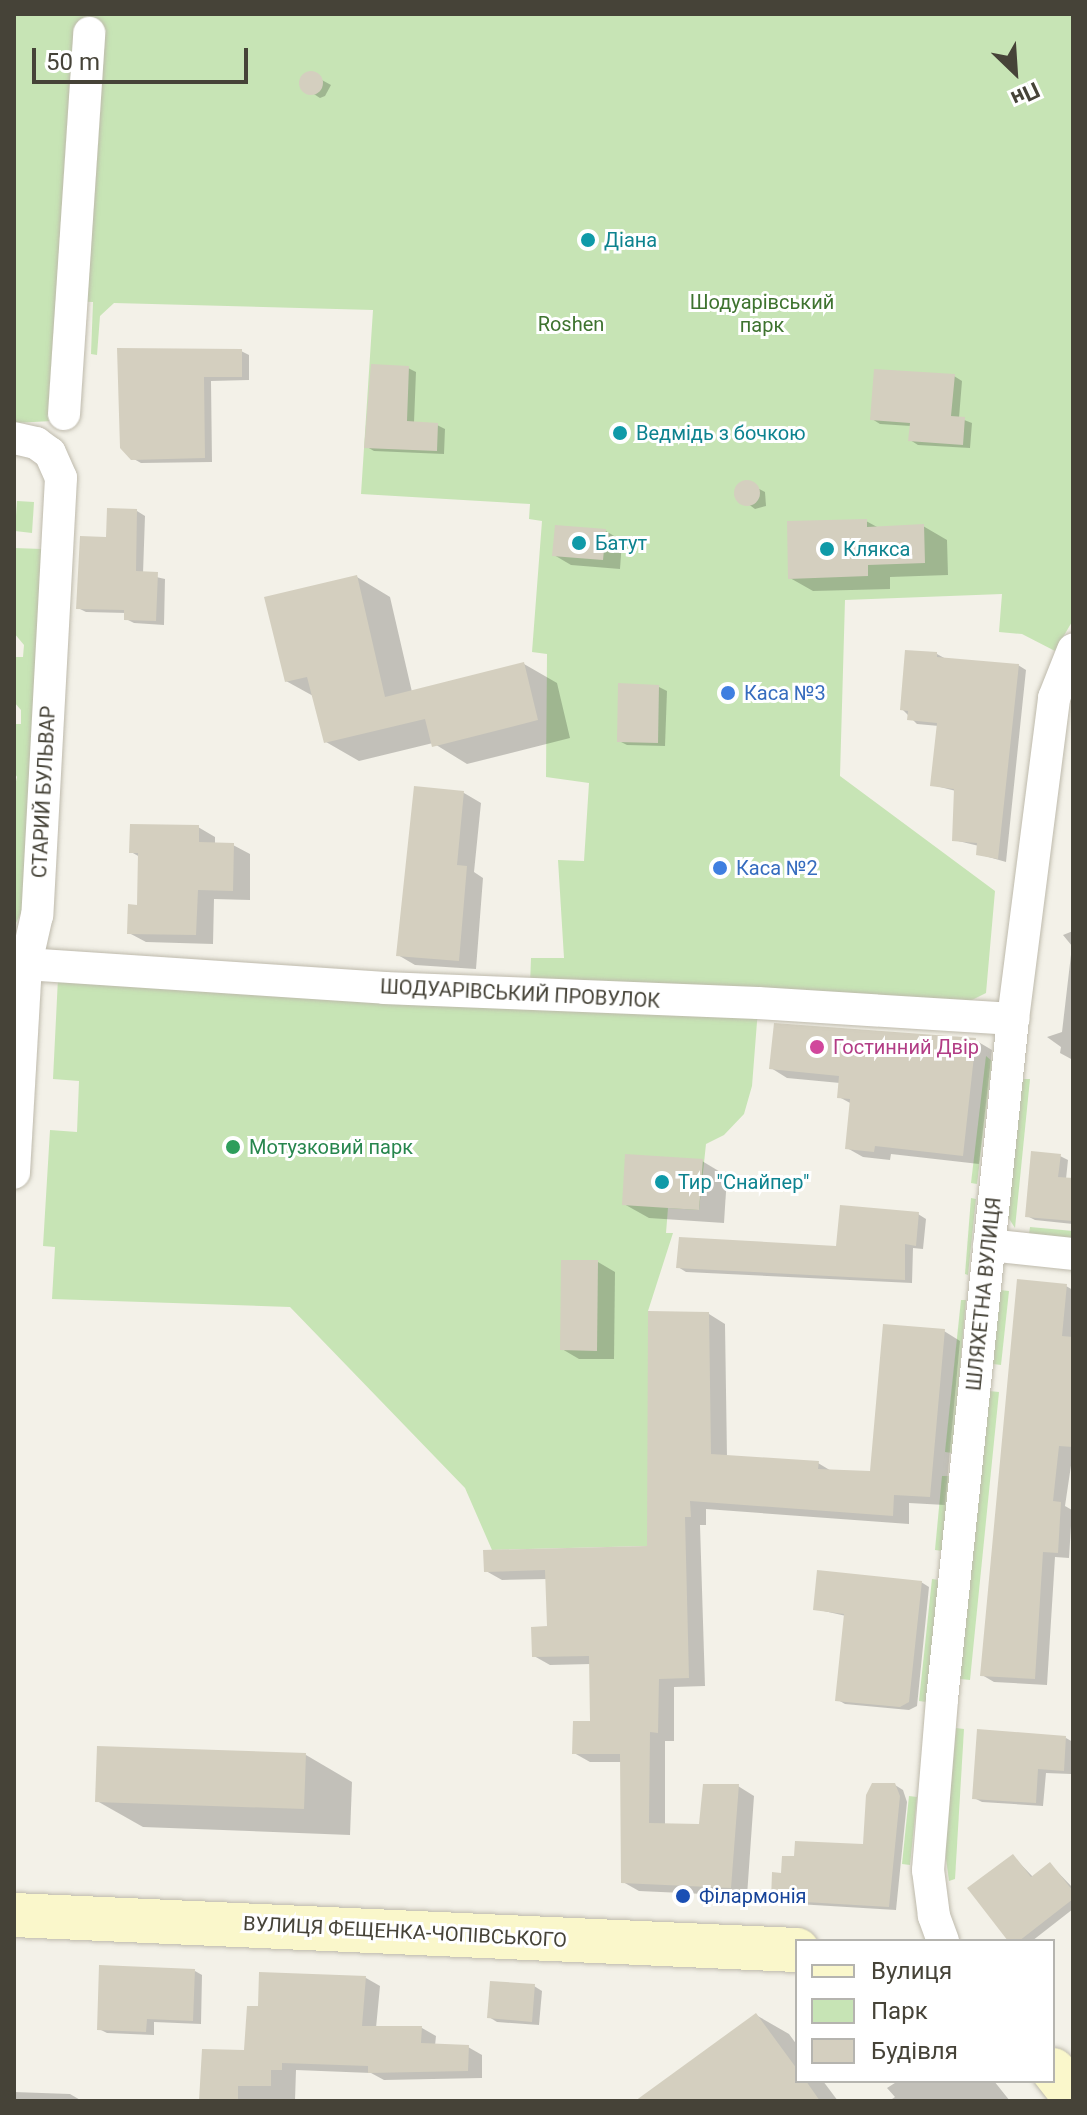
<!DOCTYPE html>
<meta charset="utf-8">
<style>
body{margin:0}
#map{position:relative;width:1087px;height:2115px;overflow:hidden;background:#f3f1e8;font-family:Roboto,sans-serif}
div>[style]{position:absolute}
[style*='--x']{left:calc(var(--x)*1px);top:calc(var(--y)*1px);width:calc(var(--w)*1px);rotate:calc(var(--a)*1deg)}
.green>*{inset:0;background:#c7e4b5}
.shadow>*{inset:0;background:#0003}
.building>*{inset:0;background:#d4cfbf}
.round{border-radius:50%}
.roads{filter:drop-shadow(0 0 2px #bebaac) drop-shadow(0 0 2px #bebaac)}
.street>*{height:32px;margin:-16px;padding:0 16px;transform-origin:16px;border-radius:16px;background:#fff}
.secondary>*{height:44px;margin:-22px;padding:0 22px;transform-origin:22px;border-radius:22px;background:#faf7cb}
.dots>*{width:22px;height:22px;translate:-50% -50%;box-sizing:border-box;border:4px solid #fff;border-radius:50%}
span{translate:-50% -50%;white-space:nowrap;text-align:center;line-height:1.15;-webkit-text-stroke:6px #fff;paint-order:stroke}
.culture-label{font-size:20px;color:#0d838f}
.left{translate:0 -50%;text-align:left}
.park-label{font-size:20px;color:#3e732f}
.shop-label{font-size:20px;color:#366cbe}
.street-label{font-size:20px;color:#464338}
.hotel-label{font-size:20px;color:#b23c85}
.leisure-label{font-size:20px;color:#27864d}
.transit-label{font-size:20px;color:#164399}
.frame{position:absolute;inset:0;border:16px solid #464338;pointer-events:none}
.legend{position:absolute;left:795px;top:1939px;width:260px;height:144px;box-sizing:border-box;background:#fff;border:2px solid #b5b4af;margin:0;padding:10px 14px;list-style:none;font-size:24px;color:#464338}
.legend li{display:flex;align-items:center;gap:16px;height:40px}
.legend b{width:40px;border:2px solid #b5b4af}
.north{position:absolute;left:975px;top:32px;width:80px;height:80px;-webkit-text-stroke:6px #fff;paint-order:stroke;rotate:155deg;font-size:22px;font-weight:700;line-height:32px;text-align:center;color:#464338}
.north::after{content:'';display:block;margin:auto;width:28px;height:36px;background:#464338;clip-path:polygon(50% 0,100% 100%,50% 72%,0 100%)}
.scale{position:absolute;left:32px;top:48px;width:216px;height:36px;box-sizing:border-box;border:4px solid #464338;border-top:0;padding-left:10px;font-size:24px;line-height:28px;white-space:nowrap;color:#464338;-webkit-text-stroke:6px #fff;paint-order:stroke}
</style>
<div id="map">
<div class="green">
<i style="clip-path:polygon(14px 14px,1073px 14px,1073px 620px,1055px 651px,1022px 634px,999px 632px,1002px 594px,845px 600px,840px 776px,995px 891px,986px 993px,968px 1002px,758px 1009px,752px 1086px,744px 1114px,724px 1135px,706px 1144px,699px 1210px,668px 1208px,666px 1233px,673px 1233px,648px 1311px,648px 1546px,492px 1550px,465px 1488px,290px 1307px,52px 1299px,55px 1247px,43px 1246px,50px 1130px,77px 1132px,79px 1081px,53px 1079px,58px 978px,530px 986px,531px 958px,564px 958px,558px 860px,584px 861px,589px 783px,546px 777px,547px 654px,532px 652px,542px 521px,529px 519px,530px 504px,361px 494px,373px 310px,114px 303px,100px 316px,97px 355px,91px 354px,93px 302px,65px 301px,52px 421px,14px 423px)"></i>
<i style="clip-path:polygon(17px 501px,34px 502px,32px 533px,15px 531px)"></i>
<i style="clip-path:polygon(14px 548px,42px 549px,26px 903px,14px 927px,14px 790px,17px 777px,14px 772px,14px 724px,21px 724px,21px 710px,14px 702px,14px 657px,23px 657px,24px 645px,14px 633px)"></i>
<i style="clip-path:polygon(986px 1056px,992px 1061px,977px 1184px,971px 1183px)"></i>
<i style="clip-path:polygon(1022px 1079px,1030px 1079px,1015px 1228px,1008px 1217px)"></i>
<i style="clip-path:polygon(971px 1198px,976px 1199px,968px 1275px,965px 1274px)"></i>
<i style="clip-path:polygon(1030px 1227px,1073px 1231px,1073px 1239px,1029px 1234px)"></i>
<i style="clip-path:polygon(1000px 1290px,1009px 1291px,1001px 1365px,993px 1364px)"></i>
<i style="clip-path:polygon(961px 1300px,966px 1300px,952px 1453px,945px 1452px)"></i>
<i style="clip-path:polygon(989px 1391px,999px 1392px,970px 1680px,960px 1679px)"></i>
<i style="clip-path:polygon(942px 1476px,949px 1476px,942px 1551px,935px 1550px)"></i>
<i style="clip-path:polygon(932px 1579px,939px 1580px,926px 1702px,919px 1701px)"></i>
<i style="clip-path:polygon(956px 1728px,964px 1729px,955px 1879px,949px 1881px,945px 1851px)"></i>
<i style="clip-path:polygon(909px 1796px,917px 1797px,910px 1865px,902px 1864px)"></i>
</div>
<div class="shadow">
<i style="clip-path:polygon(309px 73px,331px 85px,325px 96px,320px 98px,303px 87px,303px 78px)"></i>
<i style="clip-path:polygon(119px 350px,241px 351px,249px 355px,249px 380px,211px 381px,212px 462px,141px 463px,132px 458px)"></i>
<i style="clip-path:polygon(408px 368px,416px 372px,414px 423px,437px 425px,445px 429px,444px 454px,374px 451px,367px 447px)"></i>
<i style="clip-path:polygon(954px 376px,962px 381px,959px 418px,972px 423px,970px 448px,918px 445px,910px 440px,911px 426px,880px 424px,872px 419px)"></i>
<i style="clip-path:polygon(746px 482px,765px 492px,766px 506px,755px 509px,736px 495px,739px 485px)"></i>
<i style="clip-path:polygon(137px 511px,145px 516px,143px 574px,165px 579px,164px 625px,134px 623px,126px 619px,126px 613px,86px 612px,78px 608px,108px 540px)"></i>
<i style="clip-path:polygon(866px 521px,879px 528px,923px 526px,947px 540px,948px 575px,890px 577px,890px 589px,813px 591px,790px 578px)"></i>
<i style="clip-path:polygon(606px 531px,622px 541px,620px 569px,571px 565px,554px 555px)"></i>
<i style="clip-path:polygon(357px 577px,390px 597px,412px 692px,524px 664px,557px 683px,570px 738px,467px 764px,433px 743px,359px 761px,326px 742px,315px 697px,286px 681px)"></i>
<i style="clip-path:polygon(937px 654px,946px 659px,1018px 665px,1026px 670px,1006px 862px,978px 854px,979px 846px,954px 840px,956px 791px,932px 785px,939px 726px,917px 724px,902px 709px)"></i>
<i style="clip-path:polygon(659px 687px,667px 691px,665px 746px,627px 745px,619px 741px)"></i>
<i style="clip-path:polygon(415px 789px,464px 793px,481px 803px,474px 872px,483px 878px,476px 969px,415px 965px,398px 955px)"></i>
<i style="clip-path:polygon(198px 827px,215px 837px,215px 844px,233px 845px,250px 854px,250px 900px,214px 899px,213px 944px,146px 942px,129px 933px,139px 907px,140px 857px,131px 852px)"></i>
<i style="clip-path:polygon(1073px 931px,1073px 1060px,1060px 1053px,1061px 1047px,1047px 1037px,1062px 1032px,1072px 946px,1063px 935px)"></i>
<i style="clip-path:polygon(975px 1040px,992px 1050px,979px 1164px,891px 1154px,890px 1160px,863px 1157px,847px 1148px,852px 1104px,839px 1097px,840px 1083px,787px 1078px,771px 1068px)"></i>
<i style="clip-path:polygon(1060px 1156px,1068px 1160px,1066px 1179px,1073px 1180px,1073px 1224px,1035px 1220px,1027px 1216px)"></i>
<i style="clip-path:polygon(702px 1161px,727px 1176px,724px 1223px,649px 1218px,624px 1204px)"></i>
<i style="clip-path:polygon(918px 1214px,926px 1219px,923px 1249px,913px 1248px,912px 1283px,686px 1272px,678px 1267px,838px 1248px)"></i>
<i style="clip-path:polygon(598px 1262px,615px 1272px,614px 1359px,579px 1359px,562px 1349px)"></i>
<i style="clip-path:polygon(1066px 1286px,1073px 1290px,1073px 1452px,1065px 1506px,1072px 1510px,1069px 1558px,1055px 1557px,1047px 1685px,994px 1682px,982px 1675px)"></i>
<i style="clip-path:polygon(709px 1314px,725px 1324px,727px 1457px,818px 1463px,833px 1472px,872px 1473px,944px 1331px,960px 1341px,945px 1505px,909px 1503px,909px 1524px,706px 1509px,706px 1525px,700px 1525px,705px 1686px,674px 1687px,674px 1741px,665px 1741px,665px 1826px,701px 1826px,738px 1786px,754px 1796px,747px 1896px,639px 1891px,623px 1882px,622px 1762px,590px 1762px,574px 1753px,592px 1723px,591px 1664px,550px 1665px,534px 1656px,549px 1628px,548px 1579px,502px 1580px,486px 1571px,649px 1548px)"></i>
<i style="clip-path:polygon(921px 1582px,929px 1587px,917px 1706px,909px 1710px,845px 1704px,838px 1700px,846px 1616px,815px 1609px)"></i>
<i style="clip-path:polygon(1066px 1738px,1073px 1742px,1071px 1774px,1046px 1773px,1043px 1806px,982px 1802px,974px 1798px)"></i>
<i style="clip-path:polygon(306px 1755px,352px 1782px,350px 1835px,143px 1827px,97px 1801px)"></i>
<i style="clip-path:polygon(895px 1785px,903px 1790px,907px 1802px,896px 1910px,781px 1903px,773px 1899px,783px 1875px,865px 1846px)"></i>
<i style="clip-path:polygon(1013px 1856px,1033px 1877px,1050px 1864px,1073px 1888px,1073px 1909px,1032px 1941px,1010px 1941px)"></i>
<i style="clip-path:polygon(195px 1971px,202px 1975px,201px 2024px,154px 2022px,154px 2035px,107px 2033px,99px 2029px)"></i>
<i style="clip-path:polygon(366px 1978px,380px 1986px,376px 2028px,422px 2028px,436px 2036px,435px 2046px,468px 2047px,482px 2055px,482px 2078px,384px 2080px,371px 2073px,296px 2070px,295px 2101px,201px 2101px,246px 2053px,260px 2008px)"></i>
<i style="clip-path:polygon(534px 1986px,542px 1991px,539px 2025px,497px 2022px,489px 2017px)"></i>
<i style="clip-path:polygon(756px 2015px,789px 2034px,797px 2045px,797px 2081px,823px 2081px,838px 2101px,654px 2101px)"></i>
<i style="clip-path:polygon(898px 2081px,994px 2081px,1010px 2101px,889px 2101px,895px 2097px,887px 2088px)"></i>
<i style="clip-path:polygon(14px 2092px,70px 2094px,82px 2101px,14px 2101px)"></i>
</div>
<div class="building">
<i class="round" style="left:299px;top:71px;width:24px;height:24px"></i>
<i style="clip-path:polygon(117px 348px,242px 349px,242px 377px,204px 377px,205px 458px,131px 460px,120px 448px)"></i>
<i style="clip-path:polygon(371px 364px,409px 366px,407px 421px,438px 423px,437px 451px,364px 448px)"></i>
<i style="clip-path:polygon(874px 369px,955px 374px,951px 416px,965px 417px,963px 445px,908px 441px,910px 423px,870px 420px)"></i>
<i class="round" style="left:734px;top:480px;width:26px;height:26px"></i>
<i style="clip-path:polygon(107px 508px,137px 509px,136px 571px,158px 572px,156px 621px,124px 620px,124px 610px,76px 609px,80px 536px,106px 537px)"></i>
<i style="clip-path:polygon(867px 519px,867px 527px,924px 524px,925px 563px,868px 565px,868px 576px,788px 579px,787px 521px)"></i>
<i style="clip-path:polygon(555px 525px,606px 529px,603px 560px,552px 556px)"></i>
<i style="clip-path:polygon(357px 575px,385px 697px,524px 662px,538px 720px,432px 747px,425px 719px,324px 743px,307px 677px,285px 682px,264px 597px)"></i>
<i style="clip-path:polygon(905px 650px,937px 652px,937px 657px,1019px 664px,998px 859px,976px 855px,977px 843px,952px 841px,954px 789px,930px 786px,937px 723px,907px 720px,908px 711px,900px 710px)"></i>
<i style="clip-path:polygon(618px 683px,659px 685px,658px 743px,617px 742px)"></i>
<i style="clip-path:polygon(414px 786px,464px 791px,457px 865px,467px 866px,459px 961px,396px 956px)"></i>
<i style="clip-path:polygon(130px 824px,199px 825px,199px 842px,234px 843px,233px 891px,198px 890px,196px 935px,127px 934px,128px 904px,137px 905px,138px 853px,129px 853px)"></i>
<i style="clip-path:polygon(774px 1023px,976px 1038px,963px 1156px,875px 1146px,874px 1152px,845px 1149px,850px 1099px,837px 1098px,839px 1076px,769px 1069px)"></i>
<i style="clip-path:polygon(1031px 1151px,1061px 1154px,1058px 1177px,1073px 1178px,1073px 1221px,1025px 1217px)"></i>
<i style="clip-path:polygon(625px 1154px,703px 1159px,699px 1210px,622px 1205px)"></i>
<i style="clip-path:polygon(840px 1205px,919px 1212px,916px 1246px,905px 1244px,905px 1280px,676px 1268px,679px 1237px,836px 1246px)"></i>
<i style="clip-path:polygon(561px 1260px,598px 1260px,597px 1351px,560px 1350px)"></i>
<i style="clip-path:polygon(1017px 1279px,1067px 1284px,1062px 1336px,1073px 1337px,1073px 1447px,1059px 1446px,1053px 1501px,1061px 1502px,1058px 1553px,1043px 1552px,1035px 1679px,980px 1676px)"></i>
<i style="clip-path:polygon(648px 1311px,709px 1312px,711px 1454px,819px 1461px,818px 1469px,870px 1471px,883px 1324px,945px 1329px,930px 1497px,894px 1495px,893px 1516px,690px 1501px,691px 1517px,685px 1517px,689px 1678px,659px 1679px,658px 1733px,650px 1732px,649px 1823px,699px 1824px,703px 1784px,739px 1784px,731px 1888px,621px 1883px,620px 1754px,572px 1754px,573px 1721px,590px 1721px,589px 1656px,532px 1657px,531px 1627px,547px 1626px,545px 1570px,484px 1572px,483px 1550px,647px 1546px)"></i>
<i style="clip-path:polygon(817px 1570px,922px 1581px,909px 1702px,900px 1707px,835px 1701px,844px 1614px,813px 1610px)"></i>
<i style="clip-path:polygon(977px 1729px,1066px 1736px,1064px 1771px,1038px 1769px,1036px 1803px,972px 1799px)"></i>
<i style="clip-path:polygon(97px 1746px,306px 1753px,304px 1809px,95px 1802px)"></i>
<i style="clip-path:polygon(872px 1783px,895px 1783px,900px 1796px,889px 1907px,771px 1900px,772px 1872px,781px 1873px,782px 1856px,794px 1856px,795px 1841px,863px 1844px,866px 1795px)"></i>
<i style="clip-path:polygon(1013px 1854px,1031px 1877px,1050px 1862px,1073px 1891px,1073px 1899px,1019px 1941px,1008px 1941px,967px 1888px)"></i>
<i style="clip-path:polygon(99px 1965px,195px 1969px,193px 2021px,147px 2019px,146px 2032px,97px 2030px)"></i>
<i style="clip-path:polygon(259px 1972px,366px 1976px,362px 2026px,422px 2026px,421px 2043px,469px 2045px,468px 2071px,368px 2073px,368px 2066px,282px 2063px,282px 2070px,271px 2070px,271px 2086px,238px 2086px,238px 2101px,199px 2101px,202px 2049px,244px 2050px,247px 2006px,258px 2006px)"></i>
<i style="clip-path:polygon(490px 1981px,535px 1984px,532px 2022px,487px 2018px)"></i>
<i style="clip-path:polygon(756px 2013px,797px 2069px,797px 2081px,806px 2081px,820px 2101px,635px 2101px)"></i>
</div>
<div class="roads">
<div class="street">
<i style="--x:64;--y:414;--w:382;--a:-86.2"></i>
<i style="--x:14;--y:438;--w:23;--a:13"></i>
<i style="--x:36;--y:443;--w:17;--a:36"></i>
<i style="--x:50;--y:453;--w:27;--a:66"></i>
<i style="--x:61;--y:478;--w:438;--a:93.1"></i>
<i style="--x:37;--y:915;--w:50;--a:102.7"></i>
<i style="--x:26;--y:964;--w:209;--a:93.3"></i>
<i style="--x:26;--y:964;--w:359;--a:3.8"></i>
<i style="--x:384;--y:988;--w:374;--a:2.3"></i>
<i style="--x:758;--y:1003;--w:256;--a:3.6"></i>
<i style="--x:989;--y:1245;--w:84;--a:6.1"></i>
<i style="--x:943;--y:1941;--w:27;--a:-110"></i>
<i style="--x:934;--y:1916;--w:46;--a:-97.4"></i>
<i style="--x:928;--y:1870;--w:172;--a:-85.3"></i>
<i style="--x:942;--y:1699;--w:684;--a:-84.04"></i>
<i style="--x:1013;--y:1019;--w:324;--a:-82.7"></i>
<i style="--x:1054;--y:698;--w:52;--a:-68.4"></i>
</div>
<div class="secondary">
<i style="--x:14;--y:1915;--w:784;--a:2.56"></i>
<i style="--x:1053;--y:2070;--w:33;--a:52"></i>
</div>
</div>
<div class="dots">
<i style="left:588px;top:240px;background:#0f9aa8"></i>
<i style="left:620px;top:433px;background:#0f9aa8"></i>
<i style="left:579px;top:543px;background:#0f9aa8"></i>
<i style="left:827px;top:549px;background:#0f9aa8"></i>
<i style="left:728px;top:693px;background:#3f7fe0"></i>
<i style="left:720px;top:868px;background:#3f7fe0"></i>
<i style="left:817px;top:1047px;background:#d1479c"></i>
<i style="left:233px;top:1147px;background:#2e9e5b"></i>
<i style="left:662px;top:1182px;background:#0f9aa8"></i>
<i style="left:683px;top:1896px;background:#1a4fb4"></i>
</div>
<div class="culture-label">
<span class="left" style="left:604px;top:240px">Діана</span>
<span class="left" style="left:636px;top:433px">Ведмідь з бочкою</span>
<span class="left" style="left:595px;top:543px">Батут</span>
<span class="left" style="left:843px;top:549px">Клякса</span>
<span class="left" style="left:678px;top:1182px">Тир "Снайпер"</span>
</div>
<div class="park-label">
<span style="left:762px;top:314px">Шодуарівський<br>парк</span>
<span style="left:571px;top:324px">Roshen</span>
</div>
<div class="shop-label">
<span class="left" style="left:744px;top:693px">Каса №3</span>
<span class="left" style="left:736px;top:868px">Каса №2</span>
</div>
<div class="street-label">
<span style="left:44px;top:792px;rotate:-87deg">СТАРИЙ БУЛЬВАР</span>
<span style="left:520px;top:994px;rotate:3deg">ШОДУАРІВСЬКИЙ ПРОВУЛОК</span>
<span style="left:984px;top:1294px;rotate:-84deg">ШЛЯХЕТНА ВУЛИЦЯ</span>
<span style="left:405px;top:1932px;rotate:3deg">ВУЛИЦЯ ФЕЩЕНКА-ЧОПІВСЬКОГО</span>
</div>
<div class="hotel-label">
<span class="left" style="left:833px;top:1047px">Гостинний Двір</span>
</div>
<div class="leisure-label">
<span class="left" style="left:249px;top:1147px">Мотузковий парк</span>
</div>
<div class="transit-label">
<span class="left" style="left:699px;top:1896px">Філармонія</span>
</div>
<div class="frame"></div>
<ul class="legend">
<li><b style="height:10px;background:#faf7cb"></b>Вулиця</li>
<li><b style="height:22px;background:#c7e4b5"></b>Парк</li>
<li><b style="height:22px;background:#d4cfbf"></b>Будівля</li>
</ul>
<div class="north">Пн</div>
<div class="scale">50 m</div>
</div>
